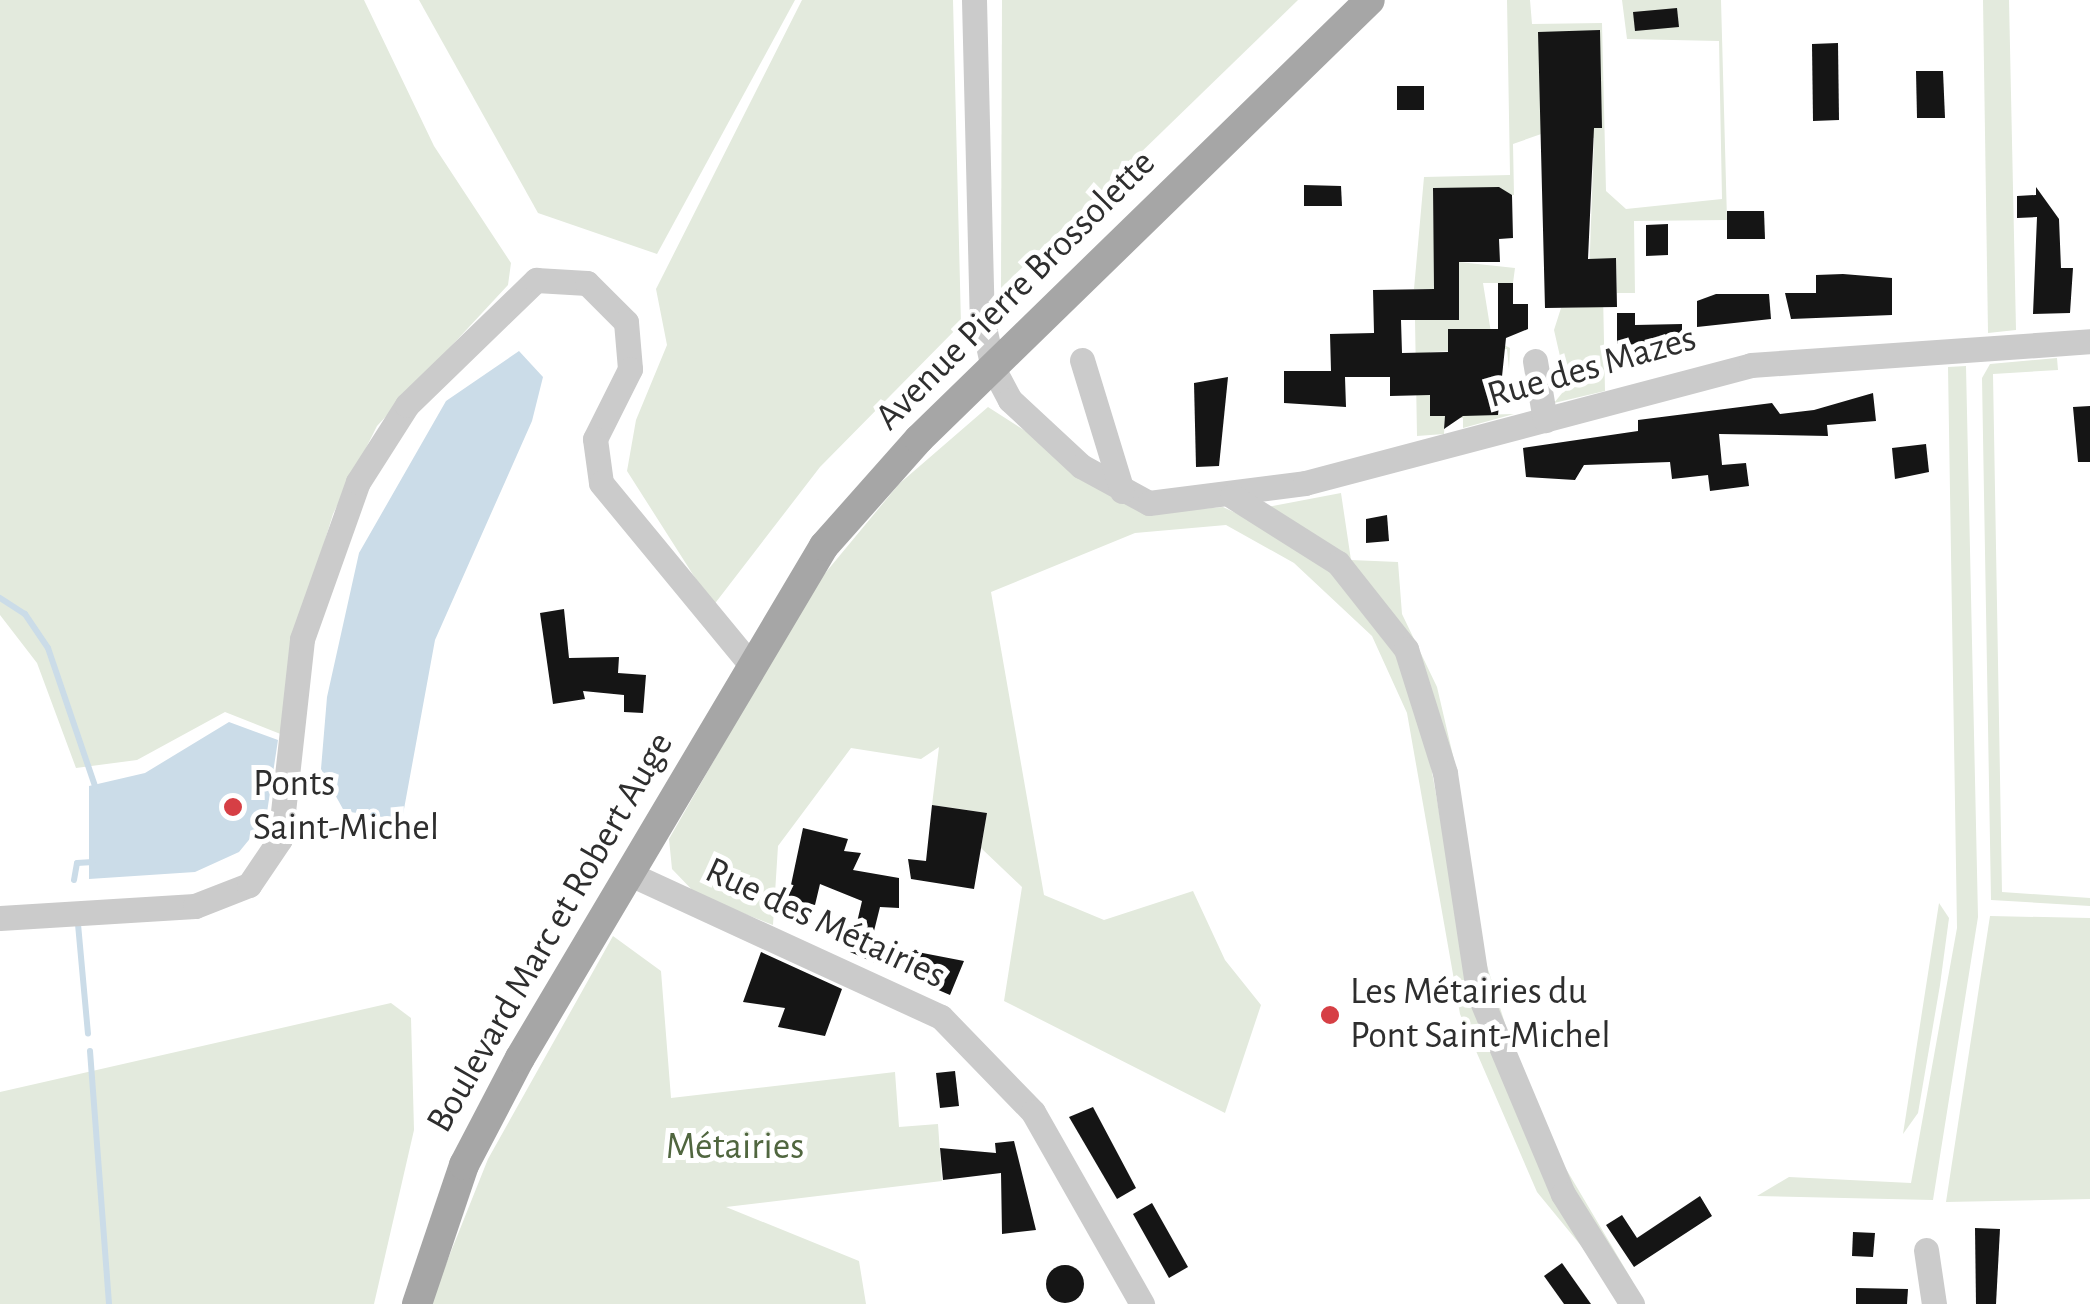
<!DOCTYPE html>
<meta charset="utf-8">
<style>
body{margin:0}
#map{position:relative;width:2090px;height:1304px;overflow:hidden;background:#fff;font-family:"Alegreya Sans",sans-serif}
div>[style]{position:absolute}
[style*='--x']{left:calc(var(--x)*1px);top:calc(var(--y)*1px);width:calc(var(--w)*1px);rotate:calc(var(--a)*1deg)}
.green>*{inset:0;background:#e3eadd}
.water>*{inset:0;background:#cbdce8}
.stream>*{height:6px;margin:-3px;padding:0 3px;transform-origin:3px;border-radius:3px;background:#cbdce8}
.building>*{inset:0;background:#151515}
.round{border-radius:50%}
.minor>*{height:25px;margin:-12.5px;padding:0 12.5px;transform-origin:12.5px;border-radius:12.5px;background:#cbcbcb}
.major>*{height:30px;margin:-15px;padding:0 15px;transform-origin:15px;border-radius:15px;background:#a6a6a6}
.dots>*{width:28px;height:28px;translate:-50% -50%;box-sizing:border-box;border:5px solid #fff;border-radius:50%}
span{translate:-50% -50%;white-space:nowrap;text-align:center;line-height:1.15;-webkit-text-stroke:10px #fff;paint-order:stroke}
.street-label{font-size:38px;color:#2e2e2e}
.poi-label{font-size:38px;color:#2e2e2e}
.left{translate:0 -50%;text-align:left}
.park-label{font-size:38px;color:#50663f}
</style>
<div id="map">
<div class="green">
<i style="clip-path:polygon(0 0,364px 0,434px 146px,511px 263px,508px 285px,377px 426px,333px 514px,299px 625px,283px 735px,225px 712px,137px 760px,76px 768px,37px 663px,0 615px)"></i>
<i style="clip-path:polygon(419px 0,795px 0,657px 254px,538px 213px)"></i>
<i style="clip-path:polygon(802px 0,953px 0,961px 324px,820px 467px,713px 606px,627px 471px,636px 420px,667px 345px,656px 289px)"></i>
<i style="clip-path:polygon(1002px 0,1298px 0,1001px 288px)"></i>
<i style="clip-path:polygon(1507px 0,1530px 0,1532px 24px,1602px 23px,1606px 191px,1626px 209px,1722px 199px,1719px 41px,1627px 39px,1622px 0,1721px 0,1727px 220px,1634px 221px,1635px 293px,1617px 293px,1616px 259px,1603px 293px,1605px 391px,1554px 403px,1567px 387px,1554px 330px,1561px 308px,1588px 307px,1594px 138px,1541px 140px,1544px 133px,1513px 144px,1514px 195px,1433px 188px,1435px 289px,1414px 289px,1424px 177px,1510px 175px)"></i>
<i style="clip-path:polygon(1983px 0,2009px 0,2016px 330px,1988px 333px)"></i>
<i style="clip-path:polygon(1459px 262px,1515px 268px,1513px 283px,1483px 283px,1492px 339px,1510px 348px,1509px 369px,1507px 349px,1430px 352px,1431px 416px,1514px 414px,1463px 428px,1463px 418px,1445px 418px,1444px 434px,1417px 436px,1415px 320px,1452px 319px)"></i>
<i style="clip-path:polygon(2057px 358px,2058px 370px,1993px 374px,2002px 892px,2090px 898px,2090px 906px,1991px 900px,1982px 378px,1990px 364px)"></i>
<i style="clip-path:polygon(1966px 366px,1978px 917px,1933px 1200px,1757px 1196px,1789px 1177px,1911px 1183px,1957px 928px,1948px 367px)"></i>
<i style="clip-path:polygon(988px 407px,1153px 513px,1223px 507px,1312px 549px,1416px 681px,1462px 942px,1605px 1275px,1537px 1192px,1460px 1014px,1407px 713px,1372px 636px,1294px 563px,1226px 525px,1135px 533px,991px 592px,1044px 895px,1104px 920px,1193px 891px,1225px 960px,1261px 1005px,1225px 1113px,1004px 1001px,1022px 887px,981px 848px,987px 813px,932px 805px,939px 747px,921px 759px,851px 748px,778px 846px,773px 925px,697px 895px,672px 869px,669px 839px,812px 589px,899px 484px)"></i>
<i style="clip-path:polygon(1341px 493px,1351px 560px,1398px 562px,1402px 614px,1437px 687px,1454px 760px,1483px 953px,1512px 1046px,1556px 1152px,1633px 1282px,1597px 1243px,1496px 1025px,1400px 630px,1262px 508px)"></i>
<i style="clip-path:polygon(1939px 903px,1949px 918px,1940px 985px,1918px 1113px,1903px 1134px)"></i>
<i style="clip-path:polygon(1990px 916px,2090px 918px,2090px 1199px,1946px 1202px)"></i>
<i style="clip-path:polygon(613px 936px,661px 971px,671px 1098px,895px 1072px,899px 1127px,938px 1124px,942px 1181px,726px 1207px,859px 1261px,866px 1304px,430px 1304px,488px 1159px)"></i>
<i style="clip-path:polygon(391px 1003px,411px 1018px,414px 1130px,374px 1304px,0 1304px,0 1092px)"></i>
</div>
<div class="water">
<i style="clip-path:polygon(519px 351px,543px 377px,532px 421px,435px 640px,402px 820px,344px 811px,321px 769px,327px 697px,359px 553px,446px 401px)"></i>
<i style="clip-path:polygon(229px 722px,278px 740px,266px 819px,239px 852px,195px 872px,89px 879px,89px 786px,145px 773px)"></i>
</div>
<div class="stream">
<i style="--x:0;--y:598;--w:30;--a:33"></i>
<i style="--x:25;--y:614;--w:41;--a:55.9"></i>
<i style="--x:48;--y:648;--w:149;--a:71.2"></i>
<i style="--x:74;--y:880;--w:17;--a:-80"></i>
<i style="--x:77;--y:863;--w:16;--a:-4"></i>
<i style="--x:78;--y:924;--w:110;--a:84.8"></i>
<i style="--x:90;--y:1051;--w:254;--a:85.7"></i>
</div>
<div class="building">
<i style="clip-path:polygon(1677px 8px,1679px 27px,1635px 31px,1633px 12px)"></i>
<i style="clip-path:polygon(1600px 30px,1602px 128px,1594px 128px,1588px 259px,1616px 258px,1617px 307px,1545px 308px,1538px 32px)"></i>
<i style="clip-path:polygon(1838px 43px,1839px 120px,1813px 121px,1812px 44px)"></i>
<i style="clip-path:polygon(1916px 71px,1943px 71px,1945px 118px,1917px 118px)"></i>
<i style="clip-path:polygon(1397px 86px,1424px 86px,1424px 110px,1397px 110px)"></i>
<i style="clip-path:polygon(1304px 185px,1341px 186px,1342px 206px,1304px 206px)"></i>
<i style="clip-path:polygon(1499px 187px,1512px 195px,1513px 238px,1499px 239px,1500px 262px,1459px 262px,1459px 320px,1401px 320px,1402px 353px,1448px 352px,1448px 329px,1498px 329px,1498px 283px,1513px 283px,1513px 304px,1528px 304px,1528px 329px,1506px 338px,1498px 415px,1463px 416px,1444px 429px,1445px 416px,1430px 416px,1430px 395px,1390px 396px,1390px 377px,1345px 377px,1346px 407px,1284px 403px,1284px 371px,1331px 371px,1330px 334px,1374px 333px,1373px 290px,1434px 289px,1433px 188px)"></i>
<i style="clip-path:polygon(2036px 187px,2059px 219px,2061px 268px,2073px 268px,2070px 313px,2033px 314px,2037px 217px,2017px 218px,2017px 196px,2036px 195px)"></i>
<i style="clip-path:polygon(1727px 211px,1764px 211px,1765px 239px,1727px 239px)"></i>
<i style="clip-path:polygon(1668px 224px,1668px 255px,1646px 256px,1646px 225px)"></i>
<i style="clip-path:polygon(1843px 274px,1892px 278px,1892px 315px,1791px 319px,1785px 293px,1816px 293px,1816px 275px)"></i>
<i style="clip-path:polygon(1716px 294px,1769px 294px,1771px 319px,1697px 327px,1697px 301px)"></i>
<i style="clip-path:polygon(1617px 313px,1635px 313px,1635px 325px,1682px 324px,1682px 346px,1617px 344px)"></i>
<i style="clip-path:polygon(1228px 377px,1219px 466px,1196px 467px,1194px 383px)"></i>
<i style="clip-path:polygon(1873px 393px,1876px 421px,1827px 425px,1828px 436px,1719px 434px,1722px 465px,1746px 463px,1749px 486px,1710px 491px,1708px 475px,1672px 479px,1670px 462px,1584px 465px,1575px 480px,1526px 477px,1523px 448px,1638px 431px,1638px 420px,1772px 403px,1780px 414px,1814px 410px)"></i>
<i style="clip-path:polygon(2090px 406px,2090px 462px,2078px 462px,2073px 407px)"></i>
<i style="clip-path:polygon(1926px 444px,1929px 472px,1895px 479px,1892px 448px)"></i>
<i style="clip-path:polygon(1387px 515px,1389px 541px,1366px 543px,1366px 519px)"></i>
<i style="clip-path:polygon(564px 609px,569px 658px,619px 657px,618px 673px,646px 675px,643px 713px,624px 712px,624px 695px,583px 691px,585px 699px,553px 704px,540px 613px)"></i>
<i style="clip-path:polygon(932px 805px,987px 813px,974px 889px,911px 879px,908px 859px,926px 861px)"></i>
<i style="clip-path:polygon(803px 828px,848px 839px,844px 851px,861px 853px,853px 870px,899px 878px,899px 908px,880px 907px,871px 943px,964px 961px,950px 995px,850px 952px,862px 901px,820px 884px,815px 905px,788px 899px)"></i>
<i style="clip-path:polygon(761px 952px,842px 989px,825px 1036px,778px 1027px,785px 1008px,743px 1002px)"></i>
<i style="clip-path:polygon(955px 1071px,959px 1106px,940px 1108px,936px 1073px)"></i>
<i style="clip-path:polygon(1093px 1107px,1136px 1188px,1117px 1199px,1069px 1117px)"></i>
<i style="clip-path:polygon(1014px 1141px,1036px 1230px,1002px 1234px,1001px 1173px,943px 1180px,940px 1148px,996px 1153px,995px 1143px)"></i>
<i style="clip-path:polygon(1700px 1196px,1712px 1216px,1634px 1267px,1606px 1225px,1622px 1215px,1637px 1238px)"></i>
<i style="clip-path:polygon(1152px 1203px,1188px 1267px,1169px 1278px,1133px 1214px)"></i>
<i style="clip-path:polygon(1975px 1228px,2000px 1229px,1996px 1304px,1976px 1304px)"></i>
<i style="clip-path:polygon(1853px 1232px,1875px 1233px,1873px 1257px,1852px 1256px)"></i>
<i style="clip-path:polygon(1562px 1263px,1591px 1304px,1564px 1304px,1544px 1276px)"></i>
<i class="round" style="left:1046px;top:1265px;width:38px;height:38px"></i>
<i style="clip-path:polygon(1856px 1288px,1908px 1289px,1907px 1304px,1856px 1304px)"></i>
</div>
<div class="minor">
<i style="--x:974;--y:0;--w:318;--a:88.6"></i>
<i style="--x:982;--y:318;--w:51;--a:77.6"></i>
<i style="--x:993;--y:368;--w:36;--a:62"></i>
<i style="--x:1010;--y:400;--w:97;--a:42.9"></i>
<i style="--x:1081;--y:466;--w:77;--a:28.6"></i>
<i style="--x:1149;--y:503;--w:157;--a:-7.3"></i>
<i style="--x:1305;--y:483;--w:461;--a:-14.8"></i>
<i style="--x:1751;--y:365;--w:340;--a:-4"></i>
<i style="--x:1082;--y:360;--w:137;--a:73"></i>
<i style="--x:1535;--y:361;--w:60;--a:80.4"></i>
<i style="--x:1232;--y:496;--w:125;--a:32.3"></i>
<i style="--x:1338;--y:563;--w:110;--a:51.7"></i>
<i style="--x:1406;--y:649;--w:130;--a:72.5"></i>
<i style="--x:1445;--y:773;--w:221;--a:81.4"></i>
<i style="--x:1478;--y:992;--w:219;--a:67.2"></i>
<i style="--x:1563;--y:1194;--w:130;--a:57.9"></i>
<i style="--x:630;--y:874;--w:342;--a:24.7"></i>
<i style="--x:941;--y:1017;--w:132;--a:45.9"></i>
<i style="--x:1033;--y:1112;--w:221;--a:60.4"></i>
<i style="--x:0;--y:918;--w:195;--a:-3.5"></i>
<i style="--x:195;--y:906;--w:58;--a:-21.3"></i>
<i style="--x:249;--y:885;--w:55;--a:-56"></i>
<i style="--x:280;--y:839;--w:201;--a:-83.7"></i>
<i style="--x:302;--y:639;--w:167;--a:-70.4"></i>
<i style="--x:358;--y:482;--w:91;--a:-57.5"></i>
<i style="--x:407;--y:405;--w:180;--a:-44.1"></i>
<i style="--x:536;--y:280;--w:51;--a:3.4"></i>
<i style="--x:587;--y:283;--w:55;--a:45"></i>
<i style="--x:626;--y:322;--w:47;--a:85.1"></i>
<i style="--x:630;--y:369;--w:78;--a:116.6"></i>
<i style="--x:595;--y:439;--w:44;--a:82.2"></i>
<i style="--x:601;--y:483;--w:236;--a:50.5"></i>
<i style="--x:1926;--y:1250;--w:55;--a:81.6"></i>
</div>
<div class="major">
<i style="--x:417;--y:1304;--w:147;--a:-71.3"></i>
<i style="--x:464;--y:1165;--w:121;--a:-62.4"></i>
<i style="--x:520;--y:1058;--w:595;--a:-59.3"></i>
<i style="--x:824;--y:546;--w:143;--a:-48.4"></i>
<i style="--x:919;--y:439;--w:629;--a:-44.23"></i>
</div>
<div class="dots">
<i style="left:233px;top:807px;background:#d63f45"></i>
<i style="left:1330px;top:1015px;background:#d63f45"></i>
</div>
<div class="street-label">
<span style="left:1016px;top:291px;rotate:-45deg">Avenue Pierre Brossolette</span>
<span style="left:1592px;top:368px;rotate:-16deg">Rue des Mazes</span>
<span style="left:825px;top:924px;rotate:25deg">Rue des Métairies</span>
<span style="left:551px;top:933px;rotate:-60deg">Boulevard Marc et Robert Auge</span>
</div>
<div class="poi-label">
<span class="left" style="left:253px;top:807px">Ponts<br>Saint-Michel</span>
<span class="left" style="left:1350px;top:1015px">Les Métairies du<br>Pont Saint-Michel</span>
</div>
<div class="park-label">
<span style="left:735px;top:1148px">Métairies</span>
</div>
</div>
